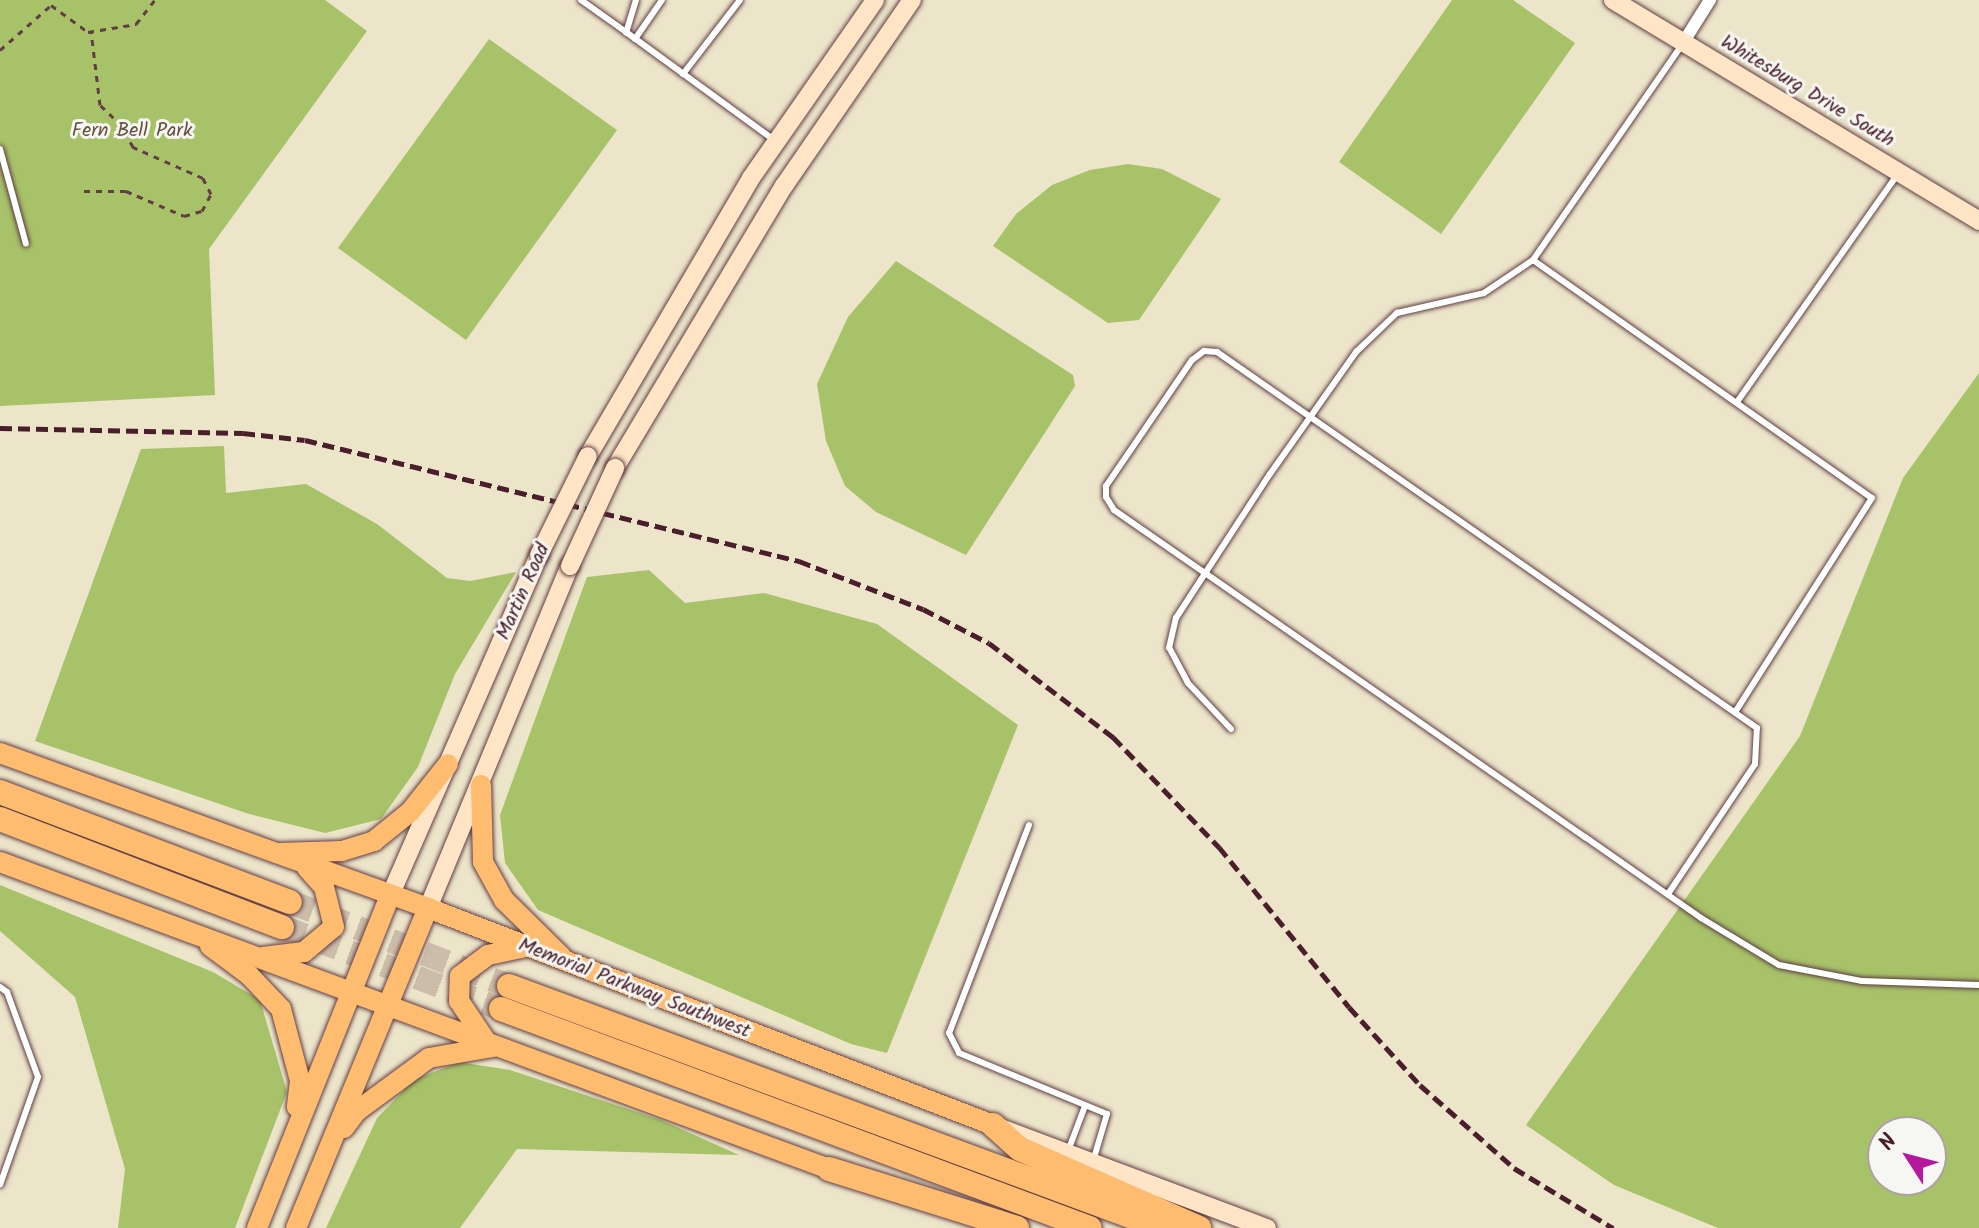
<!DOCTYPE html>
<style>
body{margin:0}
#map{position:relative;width:1979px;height:1228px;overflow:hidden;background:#ece5ca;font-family:Kalam,sans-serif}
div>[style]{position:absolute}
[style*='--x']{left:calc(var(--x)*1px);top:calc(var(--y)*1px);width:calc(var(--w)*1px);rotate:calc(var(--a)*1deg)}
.green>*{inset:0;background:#a7c269}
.highway-tunnel>*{height:24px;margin-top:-12px;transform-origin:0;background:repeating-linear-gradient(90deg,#ccbdaa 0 24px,transparent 0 36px)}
.path>*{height:3px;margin-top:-1.5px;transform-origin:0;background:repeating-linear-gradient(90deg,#623d43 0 6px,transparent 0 12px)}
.roads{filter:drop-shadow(0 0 2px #623d43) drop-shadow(0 0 2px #623d43)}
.lane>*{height:6px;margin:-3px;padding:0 3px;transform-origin:3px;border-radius:3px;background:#fff}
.street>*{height:12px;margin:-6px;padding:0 6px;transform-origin:6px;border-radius:6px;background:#fff}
.secondary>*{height:18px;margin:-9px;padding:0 9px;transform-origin:9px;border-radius:9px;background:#ffe4c6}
.primary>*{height:20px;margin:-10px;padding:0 10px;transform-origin:10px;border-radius:10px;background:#febc70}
.highway>*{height:24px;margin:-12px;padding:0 12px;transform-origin:12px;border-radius:12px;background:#febc70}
.rail>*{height:5px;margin-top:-2.5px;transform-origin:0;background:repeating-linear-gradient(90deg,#4a1f2b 0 12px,transparent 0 18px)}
.bridges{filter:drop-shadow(0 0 2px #623d43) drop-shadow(0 0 2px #623d43)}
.secondary-bridge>*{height:18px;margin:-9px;padding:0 9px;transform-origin:9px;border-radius:9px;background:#ffe4c6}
span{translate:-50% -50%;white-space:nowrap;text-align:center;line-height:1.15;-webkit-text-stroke:6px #f6f6f2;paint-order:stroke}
.street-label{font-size:20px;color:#4a1f2b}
.park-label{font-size:20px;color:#66503e}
.north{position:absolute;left:1867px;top:1116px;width:80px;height:80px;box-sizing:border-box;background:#f6f6f2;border:2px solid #b1a0a2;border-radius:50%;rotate:306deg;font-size:22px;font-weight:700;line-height:32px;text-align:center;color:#4a1f2b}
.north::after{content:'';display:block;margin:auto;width:28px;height:36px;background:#b5179e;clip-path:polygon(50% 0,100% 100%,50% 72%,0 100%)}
</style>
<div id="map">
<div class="green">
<i style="clip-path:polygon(0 0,325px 0,367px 31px,209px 249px,215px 395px,0 406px)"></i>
<i style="clip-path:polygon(1452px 0,1513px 0,1575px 43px,1441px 234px,1339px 162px)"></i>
<i style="clip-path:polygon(489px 39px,617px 130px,466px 340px,338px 248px)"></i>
<i style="clip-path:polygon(1128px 164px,1162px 169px,1221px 199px,1139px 320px,1108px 323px,993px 246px,1016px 214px,1052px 185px,1090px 170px)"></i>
<i style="clip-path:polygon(896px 261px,1073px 375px,1075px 386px,966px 555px,876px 512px,845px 486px,826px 441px,817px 384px,848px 317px)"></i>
<i style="clip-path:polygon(evenodd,1979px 373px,1979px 1228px,1718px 1228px,1614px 1185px,1526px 1125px,1800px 736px,1903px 478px,1979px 373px,1883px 1132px,1931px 1132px,1931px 1180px,1883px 1180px,1883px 1132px)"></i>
<i style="clip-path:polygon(224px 446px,226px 493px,306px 484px,377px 524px,447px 578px,470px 581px,516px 572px,455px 674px,418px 767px,381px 819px,325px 833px,249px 814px,35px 741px,141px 449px)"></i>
<i style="clip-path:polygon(649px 570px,685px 603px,764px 593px,877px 624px,1018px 725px,887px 1053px,851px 1044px,538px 910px,505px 863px,500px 815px,587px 577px)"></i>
<i style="clip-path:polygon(0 885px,213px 972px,260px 1000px,287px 1092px,235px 1228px,118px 1228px,125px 1169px,75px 997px,0 931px)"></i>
<i style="clip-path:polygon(459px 1062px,510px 1070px,661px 1120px,739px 1155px,517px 1149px,460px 1228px,326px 1228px,377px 1118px,414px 1080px)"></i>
</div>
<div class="highway-tunnel">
<i style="--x:290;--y:902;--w:235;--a:21"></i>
<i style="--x:282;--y:927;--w:234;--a:20.5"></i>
</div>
<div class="path">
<i style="--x:0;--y:50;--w:68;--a:-41.4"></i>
<i style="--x:51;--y:5;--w:46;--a:36.1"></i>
<i style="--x:88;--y:32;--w:49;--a:-9.5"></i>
<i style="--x:136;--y:24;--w:31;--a:-52"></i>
<i style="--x:84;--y:191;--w:42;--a:0"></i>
<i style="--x:126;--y:191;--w:63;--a:23.3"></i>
<i style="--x:184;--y:216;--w:19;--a:-16"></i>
<i style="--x:202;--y:211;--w:19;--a:-62"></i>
<i style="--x:211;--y:194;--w:18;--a:-117"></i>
<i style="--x:203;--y:178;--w:77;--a:-156.1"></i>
<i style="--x:133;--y:147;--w:24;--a:-118"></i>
<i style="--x:122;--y:126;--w:30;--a:-136"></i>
<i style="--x:100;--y:105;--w:75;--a:-96.9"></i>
</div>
<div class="roads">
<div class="lane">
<i style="--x:581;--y:0;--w:55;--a:35.4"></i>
<i style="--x:636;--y:0;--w:34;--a:107"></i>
<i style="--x:626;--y:32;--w:182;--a:36.1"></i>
<i style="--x:635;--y:39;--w:47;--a:-55.3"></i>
<i style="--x:683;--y:74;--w:93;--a:-52.4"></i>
<i style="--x:0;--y:149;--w:98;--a:74.7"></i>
<i style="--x:1533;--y:260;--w:414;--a:35.1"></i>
<i style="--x:1872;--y:498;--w:254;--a:122.6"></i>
<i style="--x:1737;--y:402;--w:279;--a:-54.8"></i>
<i style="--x:1231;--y:729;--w:63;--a:-133.1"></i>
<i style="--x:1188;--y:683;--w:40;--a:-118"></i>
<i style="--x:1169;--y:648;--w:31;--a:-77"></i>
<i style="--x:1176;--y:618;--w:172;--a:-56.9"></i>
<i style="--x:1270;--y:474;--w:149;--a:-54.8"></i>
<i style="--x:1356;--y:352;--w:57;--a:-43.6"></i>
<i style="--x:1397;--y:313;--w:89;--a:-12.9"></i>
<i style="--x:1484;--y:293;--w:59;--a:-34"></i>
<i style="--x:1533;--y:260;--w:260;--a:-55.3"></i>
<i style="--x:1029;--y:825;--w:223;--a:111"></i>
<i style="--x:949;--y:1033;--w:22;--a:63"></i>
<i style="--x:959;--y:1053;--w:160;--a:22.4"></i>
<i style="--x:1107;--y:1114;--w:46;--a:106.5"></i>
<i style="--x:1668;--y:894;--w:156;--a:-56.2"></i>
<i style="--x:1755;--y:764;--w:36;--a:-87"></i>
<i style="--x:1757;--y:728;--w:658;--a:-145.15"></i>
<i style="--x:1217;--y:352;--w:13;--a:-176"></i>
<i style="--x:1204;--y:351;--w:15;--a:143"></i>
<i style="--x:1192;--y:360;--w:153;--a:124.3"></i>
<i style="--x:1106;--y:486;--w:11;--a:90"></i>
<i style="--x:1106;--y:497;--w:15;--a:58"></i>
<i style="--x:1114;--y:510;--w:111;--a:34.7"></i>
<i style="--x:1205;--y:573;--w:463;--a:34.8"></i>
<i style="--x:1585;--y:837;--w:141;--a:34.9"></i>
<i style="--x:1701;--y:918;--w:91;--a:31.1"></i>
<i style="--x:1779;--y:965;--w:85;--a:10.9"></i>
<i style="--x:1862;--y:981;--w:117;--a:2"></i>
<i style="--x:0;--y:987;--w:9;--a:36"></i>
<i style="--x:7;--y:992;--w:90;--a:70"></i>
<i style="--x:38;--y:1077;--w:114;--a:109.4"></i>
<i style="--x:1068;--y:1151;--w:48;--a:-69.3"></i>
</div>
<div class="street">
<i style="--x:1683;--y:43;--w:51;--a:-57.9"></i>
</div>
<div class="secondary">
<i style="--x:1613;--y:0;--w:428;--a:31.1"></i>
<i style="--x:588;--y:456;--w:322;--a:-59.6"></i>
<i style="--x:751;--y:178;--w:217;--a:-55.1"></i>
<i style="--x:615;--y:468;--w:329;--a:-59.1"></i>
<i style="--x:784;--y:186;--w:226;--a:-55.5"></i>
<i style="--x:390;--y:896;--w:372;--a:-66.4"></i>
<i style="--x:428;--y:908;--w:370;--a:-67.5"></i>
<i style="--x:1003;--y:1129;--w:282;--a:20.6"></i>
</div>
<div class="primary">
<i style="--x:0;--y:753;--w:455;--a:19.9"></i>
<i style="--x:428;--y:908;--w:605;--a:21.01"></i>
<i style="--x:481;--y:785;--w:77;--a:88.5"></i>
<i style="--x:483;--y:862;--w:43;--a:61.1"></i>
<i style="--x:504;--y:900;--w:81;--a:44.5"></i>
<i style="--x:279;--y:853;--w:63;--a:-1.8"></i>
<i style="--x:342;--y:851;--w:34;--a:-17"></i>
<i style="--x:374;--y:841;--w:46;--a:-38.9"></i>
<i style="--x:410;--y:812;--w:61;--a:-51.6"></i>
<i style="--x:0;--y:862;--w:884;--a:20.32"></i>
<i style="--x:210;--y:946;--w:49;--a:36.6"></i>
<i style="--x:249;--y:975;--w:47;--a:46.7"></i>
<i style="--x:281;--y:1009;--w:74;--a:75.2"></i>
<i style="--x:300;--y:1081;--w:26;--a:97"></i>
<i style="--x:263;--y:957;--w:41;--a:-7"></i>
<i style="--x:304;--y:952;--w:39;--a:-40"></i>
<i style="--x:334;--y:927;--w:41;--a:-104"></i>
<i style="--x:324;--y:887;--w:25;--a:-132"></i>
<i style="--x:486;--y:1041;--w:48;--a:-124"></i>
<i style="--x:459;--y:1001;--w:25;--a:-88"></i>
<i style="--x:460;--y:976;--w:35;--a:-37"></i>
<i style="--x:488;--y:955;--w:35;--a:-12"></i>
<i style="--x:344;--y:1128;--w:21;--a:-53"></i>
<i style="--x:357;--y:1111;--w:89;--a:-36.4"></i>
<i style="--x:429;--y:1058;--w:65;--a:-9.8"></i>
<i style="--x:257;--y:1228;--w:358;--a:-68.2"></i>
<i style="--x:296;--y:1228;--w:346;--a:-67.6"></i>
</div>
<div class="highway">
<i style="--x:0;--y:792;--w:310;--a:20.8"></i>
<i style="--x:0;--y:819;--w:302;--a:21"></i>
<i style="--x:509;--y:986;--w:696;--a:20.33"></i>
<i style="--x:501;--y:1009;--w:628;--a:20.4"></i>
<i style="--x:993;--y:1125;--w:36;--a:42"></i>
<i style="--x:1020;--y:1149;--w:196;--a:23.8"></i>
<i style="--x:829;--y:1169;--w:197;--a:17.4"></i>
</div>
</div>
<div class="rail">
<i style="--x:0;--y:428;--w:243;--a:1.2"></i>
<i style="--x:243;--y:433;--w:62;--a:6.4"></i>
<i style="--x:305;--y:440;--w:509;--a:13.76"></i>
<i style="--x:799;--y:561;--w:133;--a:21.2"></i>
<i style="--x:923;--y:609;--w:74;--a:27.3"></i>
<i style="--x:989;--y:643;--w:156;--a:37.2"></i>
<i style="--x:1113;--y:737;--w:153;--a:46.1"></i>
<i style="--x:1219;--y:847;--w:206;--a:50.9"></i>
<i style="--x:1349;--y:1007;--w:105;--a:47.7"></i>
<i style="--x:1420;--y:1085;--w:125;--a:41.4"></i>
<i style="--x:1514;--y:1168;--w:116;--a:31.2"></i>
</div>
<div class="bridges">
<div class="secondary-bridge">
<i style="--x:539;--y:555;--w:110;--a:-63.7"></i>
<i style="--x:570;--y:566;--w:108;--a:-65.3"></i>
</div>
</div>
<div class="street-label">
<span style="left:1807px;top:92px;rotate:31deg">Whitesburg Drive South</span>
<span style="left:524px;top:592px;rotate:-66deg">Martin Road</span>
<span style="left:634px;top:989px;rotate:21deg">Memorial Parkway Southwest</span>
</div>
<div class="park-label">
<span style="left:132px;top:131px">Fern Bell Park</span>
</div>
<div class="north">N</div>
</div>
